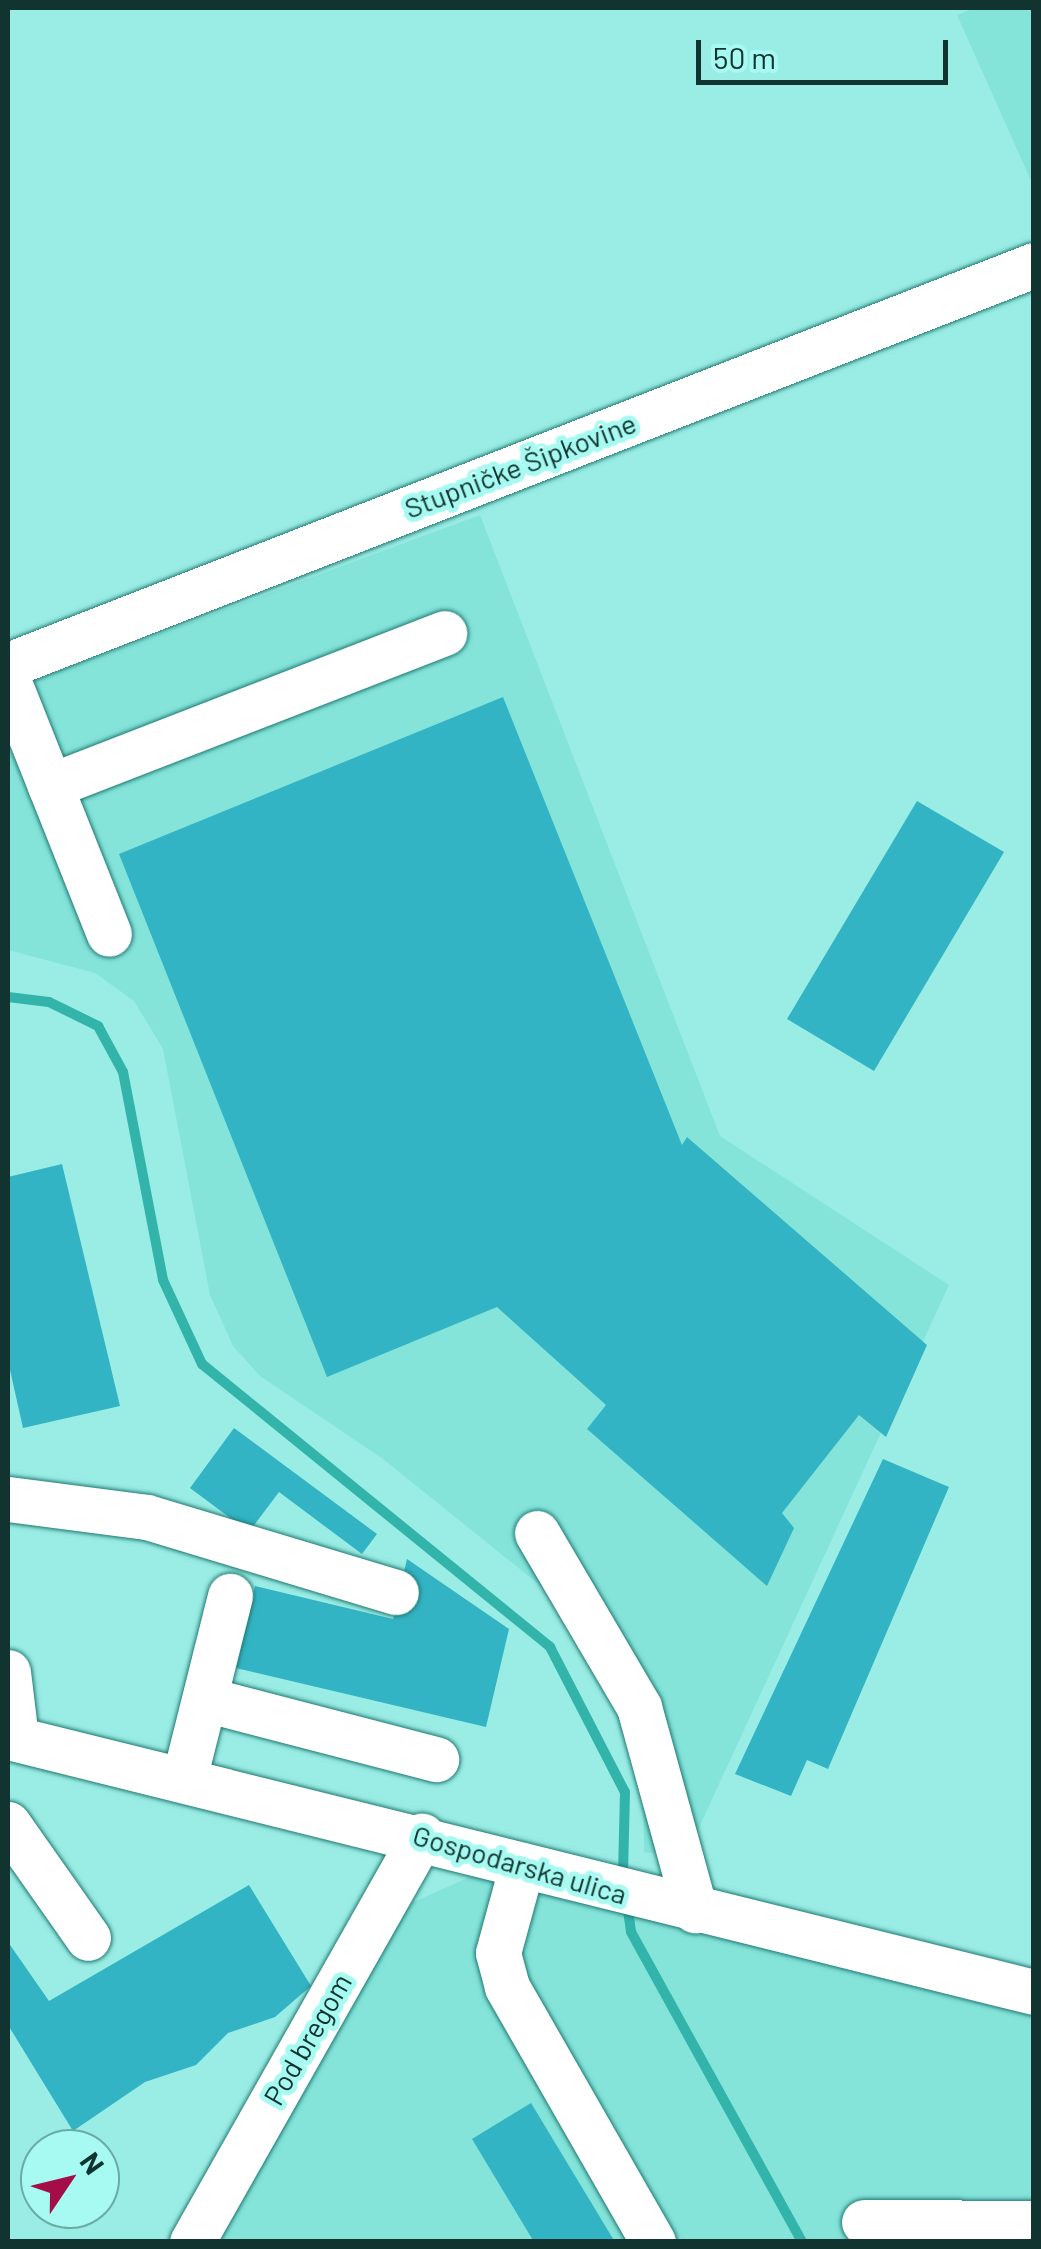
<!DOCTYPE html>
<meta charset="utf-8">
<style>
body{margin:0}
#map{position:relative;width:1041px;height:2249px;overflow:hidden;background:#9aede4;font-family:Barlow,sans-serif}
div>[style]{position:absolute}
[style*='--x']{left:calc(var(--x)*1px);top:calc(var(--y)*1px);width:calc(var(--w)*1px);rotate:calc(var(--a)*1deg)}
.built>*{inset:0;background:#84e4da}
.stream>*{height:10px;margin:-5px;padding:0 5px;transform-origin:5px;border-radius:5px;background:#33b4aa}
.building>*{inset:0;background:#33b4c4}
.roads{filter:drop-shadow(0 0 2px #1f7972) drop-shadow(0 0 2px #1f7972)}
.minor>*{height:45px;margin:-22.5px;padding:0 22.5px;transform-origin:22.5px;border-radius:22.5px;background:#fff}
span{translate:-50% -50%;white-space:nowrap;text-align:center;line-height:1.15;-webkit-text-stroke:10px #a7faf1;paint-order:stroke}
.street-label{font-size:28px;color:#113431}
.frame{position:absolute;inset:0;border:10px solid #113431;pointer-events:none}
.north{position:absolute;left:20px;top:2129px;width:100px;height:100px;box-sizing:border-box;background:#a7faf1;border:2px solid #6baba4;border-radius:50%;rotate:55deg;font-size:28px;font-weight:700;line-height:40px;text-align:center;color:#113431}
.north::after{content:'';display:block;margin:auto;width:35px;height:45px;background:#a40d48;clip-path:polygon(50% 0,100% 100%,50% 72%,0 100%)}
.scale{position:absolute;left:696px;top:40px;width:252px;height:45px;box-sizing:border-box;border:5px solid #113431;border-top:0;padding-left:12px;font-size:30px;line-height:35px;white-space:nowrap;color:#113431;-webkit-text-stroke:8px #a7faf1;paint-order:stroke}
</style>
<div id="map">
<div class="built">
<i style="clip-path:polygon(975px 8px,1033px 8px,1033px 185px,957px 15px)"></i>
<i style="clip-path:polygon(480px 515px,720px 1136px,949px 1285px,685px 1858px,644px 1852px,643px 1757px,572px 1611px,383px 1459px,260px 1376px,233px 1346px,210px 1295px,163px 1049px,134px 1001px,95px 973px,8px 950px,8px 690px)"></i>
<i style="clip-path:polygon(474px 1875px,1033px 2008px,1033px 2241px,216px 2242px,407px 1905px)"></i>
</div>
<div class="stream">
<i style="--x:8;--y:997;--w:41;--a:7"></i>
<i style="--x:49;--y:1002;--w:55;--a:26.1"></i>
<i style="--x:98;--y:1026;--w:52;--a:61.5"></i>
<i style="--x:123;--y:1072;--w:212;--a:79.1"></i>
<i style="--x:163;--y:1280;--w:93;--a:65.1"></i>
<i style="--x:202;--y:1364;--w:449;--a:39.1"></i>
<i style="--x:550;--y:1647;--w:163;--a:62.7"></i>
<i style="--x:625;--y:1792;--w:84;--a:91.4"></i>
<i style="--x:627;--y:1903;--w:29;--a:82"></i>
<i style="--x:631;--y:1932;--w:354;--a:61.1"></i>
</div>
<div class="building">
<i style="clip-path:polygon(503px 697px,682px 1145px,687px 1137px,927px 1345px,886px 1437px,859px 1415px,782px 1513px,794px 1528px,767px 1586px,587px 1429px,606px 1405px,497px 1307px,327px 1377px,119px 854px)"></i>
<i style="clip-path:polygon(917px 801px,1004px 852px,874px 1071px,787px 1019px)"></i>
<i style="clip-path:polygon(62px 1164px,120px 1406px,23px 1428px,8px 1361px,8px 1177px)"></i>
<i style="clip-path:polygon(234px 1428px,377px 1534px,362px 1554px,279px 1492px,249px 1532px,190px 1488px)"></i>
<i style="clip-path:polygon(883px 1459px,949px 1487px,828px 1769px,807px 1760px,791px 1796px,735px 1774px)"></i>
<i style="clip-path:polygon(407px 1559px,509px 1629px,486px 1727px,236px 1668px,255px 1586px,393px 1619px)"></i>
<i style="clip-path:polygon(249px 1885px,311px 1986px,275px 2017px,228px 2033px,196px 2065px,145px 2082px,73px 2131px,8px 2025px,8px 1942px,49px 2001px)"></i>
<i style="clip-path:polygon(531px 2103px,615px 2242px,534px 2242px,472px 2139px)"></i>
</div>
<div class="roads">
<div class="minor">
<i style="--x:8;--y:665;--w:1101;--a:-21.3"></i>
<i style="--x:8;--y:680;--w:273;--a:68.3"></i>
<i style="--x:50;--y:786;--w:423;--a:-21.2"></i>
<i style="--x:8;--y:1499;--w:140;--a:7.4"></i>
<i style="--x:147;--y:1517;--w:260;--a:16.8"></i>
<i style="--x:537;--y:1533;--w:202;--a:59.6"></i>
<i style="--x:639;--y:1707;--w:211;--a:74.6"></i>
<i style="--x:8;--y:1672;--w:66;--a:83.1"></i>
<i style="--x:205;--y:1699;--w:239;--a:14.6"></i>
<i style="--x:8;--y:1737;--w:1057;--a:13.96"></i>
<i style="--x:184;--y:1779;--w:189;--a:-75.9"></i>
<i style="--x:8;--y:1824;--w:139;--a:54.9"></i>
<i style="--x:522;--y:1865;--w:91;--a:105.3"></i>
<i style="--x:498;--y:1953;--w:35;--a:75"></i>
<i style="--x:507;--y:1987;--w:294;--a:60.2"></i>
<i style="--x:864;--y:2222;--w:170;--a:0.3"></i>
<i style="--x:192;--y:2242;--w:467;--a:-60.5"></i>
</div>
</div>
<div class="street-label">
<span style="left:520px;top:465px;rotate:-21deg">Stupničke Šipkovine</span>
<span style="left:520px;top:1864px;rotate:16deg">Gospodarska ulica</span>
<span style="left:307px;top:2039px;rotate:-60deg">Pod bregom</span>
</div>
<div class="frame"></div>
<div class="north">N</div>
<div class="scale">50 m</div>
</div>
